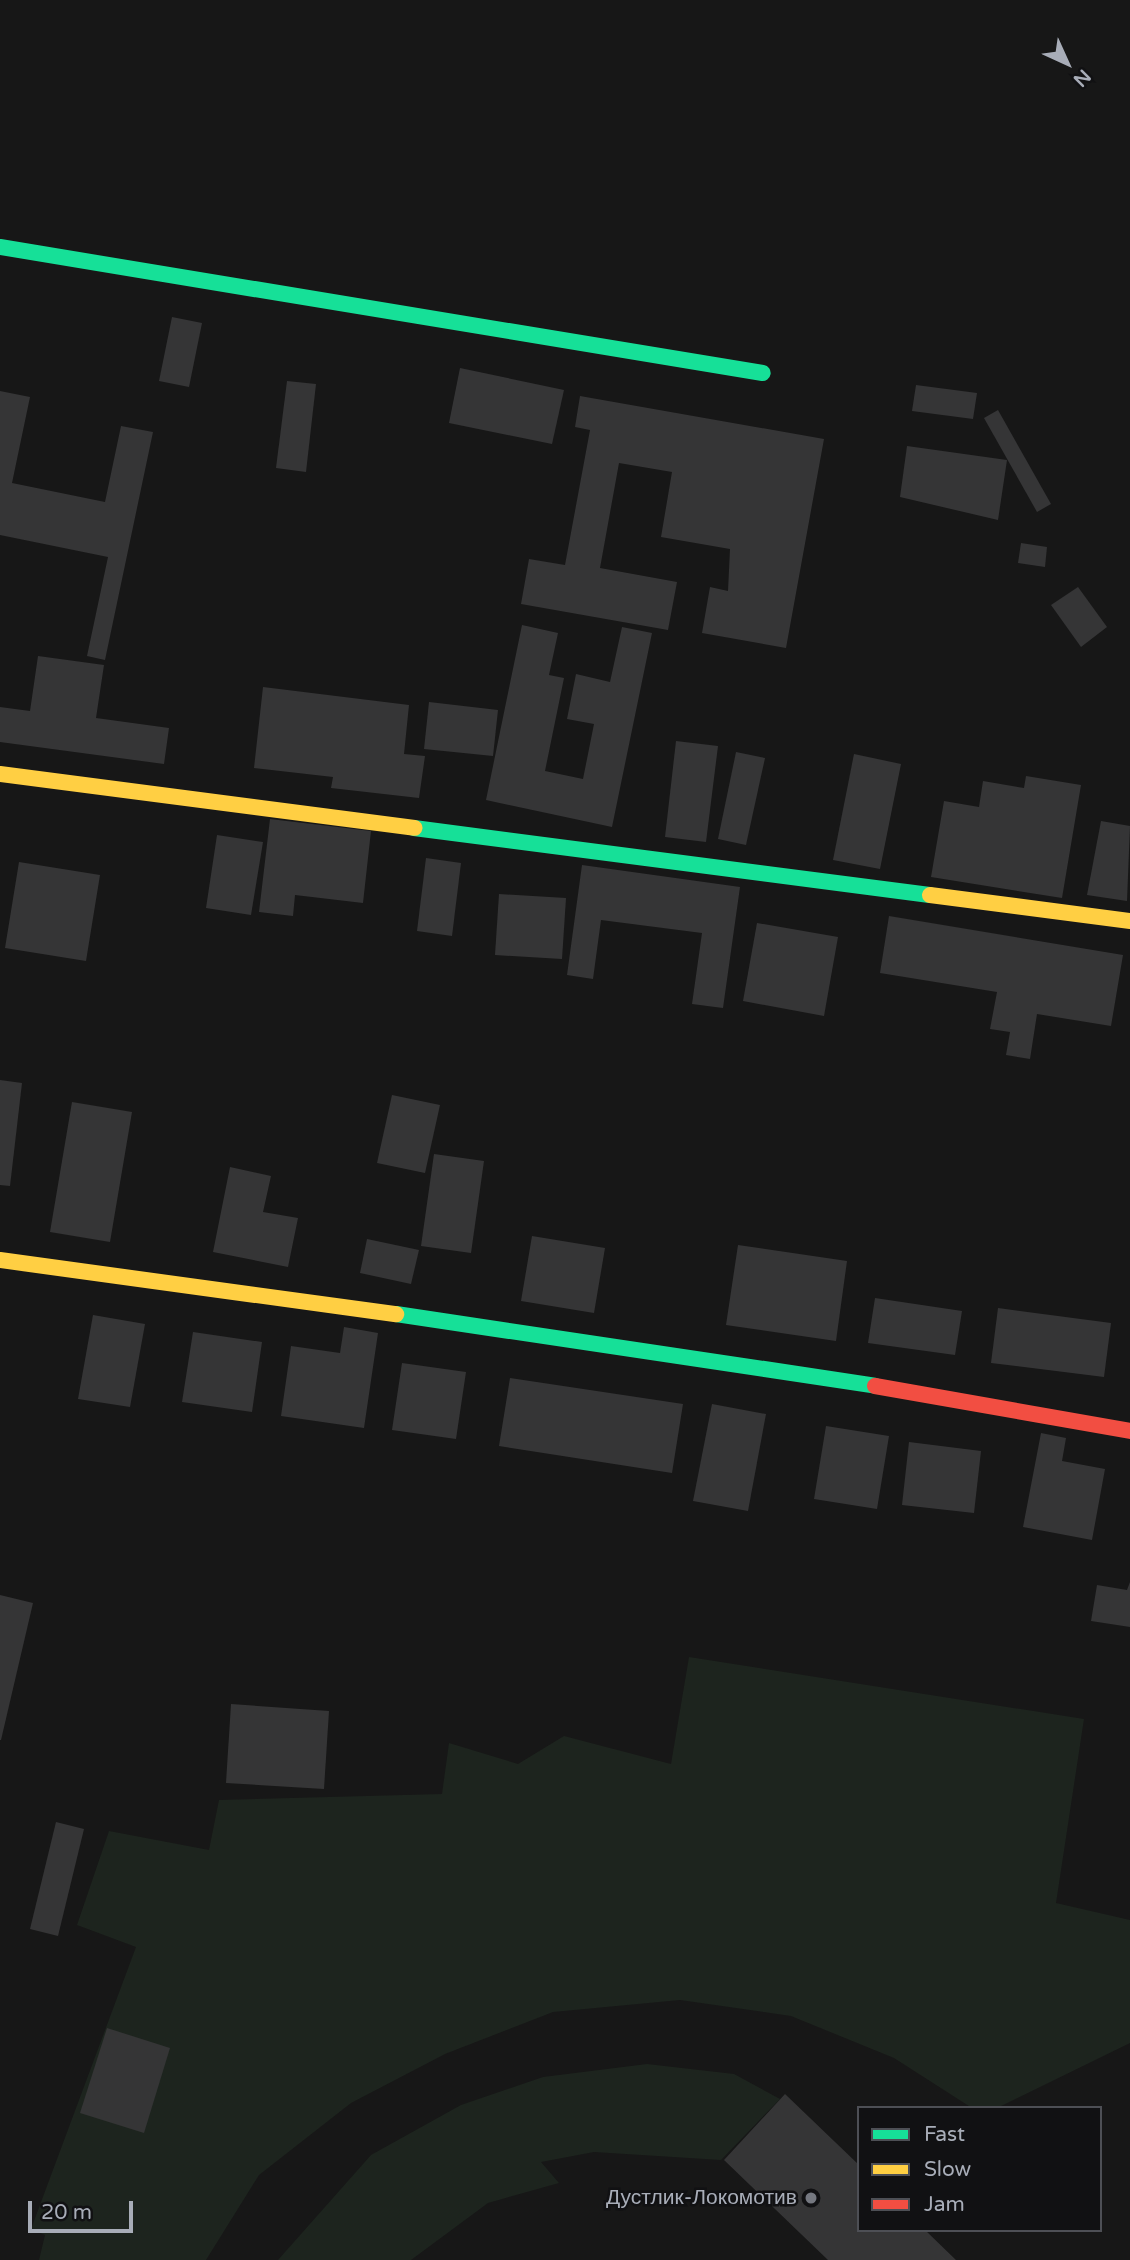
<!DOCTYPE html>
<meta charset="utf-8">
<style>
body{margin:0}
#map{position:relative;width:1130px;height:2260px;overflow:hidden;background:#171717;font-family:"Varela Round",sans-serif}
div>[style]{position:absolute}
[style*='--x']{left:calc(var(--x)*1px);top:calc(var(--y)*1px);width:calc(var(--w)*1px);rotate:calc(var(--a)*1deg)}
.green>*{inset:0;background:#1d241e}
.building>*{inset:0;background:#353536}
.fast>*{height:16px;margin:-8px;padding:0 8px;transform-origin:8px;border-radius:8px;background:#16e098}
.slow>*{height:16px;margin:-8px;padding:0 8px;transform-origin:8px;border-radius:8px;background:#ffcf43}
.jam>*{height:16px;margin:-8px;padding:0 8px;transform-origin:8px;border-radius:8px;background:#f24e42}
.dots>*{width:19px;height:19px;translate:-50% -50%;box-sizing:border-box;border:4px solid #111113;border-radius:50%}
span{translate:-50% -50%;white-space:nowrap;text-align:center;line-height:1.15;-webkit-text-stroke:5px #111113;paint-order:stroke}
.poi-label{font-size:21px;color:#a8adb8}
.right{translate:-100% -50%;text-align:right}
.legend{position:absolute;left:857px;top:2106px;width:245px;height:126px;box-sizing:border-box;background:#111113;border:2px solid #4d4f55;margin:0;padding:9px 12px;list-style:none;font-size:21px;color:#a8adb8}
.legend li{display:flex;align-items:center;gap:14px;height:35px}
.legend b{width:35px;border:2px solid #4d4f55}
.north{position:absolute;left:1032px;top:28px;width:70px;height:70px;-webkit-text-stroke:5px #111113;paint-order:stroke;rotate:135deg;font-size:19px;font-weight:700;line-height:28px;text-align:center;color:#a8adb8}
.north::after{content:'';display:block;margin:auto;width:24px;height:32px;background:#a8adb8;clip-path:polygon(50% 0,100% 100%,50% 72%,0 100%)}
.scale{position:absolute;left:28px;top:2201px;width:105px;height:32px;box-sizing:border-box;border:4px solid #a8adb8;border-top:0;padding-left:9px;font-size:21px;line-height:24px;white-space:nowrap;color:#a8adb8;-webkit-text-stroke:5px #111113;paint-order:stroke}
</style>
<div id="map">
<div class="green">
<i style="clip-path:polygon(689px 1657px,1084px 1719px,1056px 1903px,1130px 1920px,1130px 2043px,997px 2108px,972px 2108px,894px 2058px,791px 2016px,680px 2000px,553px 2012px,445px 2054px,351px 2103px,259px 2175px,206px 2260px,39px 2260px,45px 2235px,31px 2229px,136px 1947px,77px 1925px,109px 1831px,209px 1850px,219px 1800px,442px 1794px,449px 1743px,518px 1764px,564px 1736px,671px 1764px)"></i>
<i style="clip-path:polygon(647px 2064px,734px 2074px,780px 2099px,721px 2160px,594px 2152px,541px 2162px,559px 2183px,488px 2203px,411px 2260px,278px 2260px,371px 2155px,461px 2105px,543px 2077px)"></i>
</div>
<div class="building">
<i style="clip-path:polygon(172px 317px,202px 323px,189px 387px,159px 381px)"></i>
<i style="clip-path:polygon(460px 368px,564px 390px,552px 444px,449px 423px)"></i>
<i style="clip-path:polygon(287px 381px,316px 384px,306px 472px,276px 468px)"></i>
<i style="clip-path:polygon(916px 385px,977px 393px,973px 419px,912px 411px)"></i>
<i style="clip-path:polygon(0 391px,30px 397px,12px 483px,105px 502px,121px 426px,153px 432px,105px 660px,87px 656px,108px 557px,0 535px)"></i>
<i style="clip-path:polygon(580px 396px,824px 439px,786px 648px,702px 633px,710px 587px,728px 591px,730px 549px,661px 537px,672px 472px,619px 463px,600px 568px,677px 582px,668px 630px,521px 604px,529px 559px,565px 565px,590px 430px,575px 427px)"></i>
<i style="clip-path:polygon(998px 410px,1051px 504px,1037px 512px,984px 418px)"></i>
<i style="clip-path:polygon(907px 446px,1007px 460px,998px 520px,900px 497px)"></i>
<i style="clip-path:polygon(1021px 543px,1047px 547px,1045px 567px,1018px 563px)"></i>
<i style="clip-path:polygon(1078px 587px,1107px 627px,1081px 647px,1051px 605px)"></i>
<i style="clip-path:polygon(522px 625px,558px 633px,549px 675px,564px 678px,545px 771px,583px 779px,594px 724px,567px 719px,576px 674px,610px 682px,622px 627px,652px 633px,612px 827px,486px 800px)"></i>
<i style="clip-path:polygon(38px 656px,104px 665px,96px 718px,169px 728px,164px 764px,0 742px,0 707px,30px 711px)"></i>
<i style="clip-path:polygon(263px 687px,409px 705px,404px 754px,425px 756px,419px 798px,331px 788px,333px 777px,254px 768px)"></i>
<i style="clip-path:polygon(429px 702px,498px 710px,493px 756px,424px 749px)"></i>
<i style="clip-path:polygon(676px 741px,718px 746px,706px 842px,665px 837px)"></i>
<i style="clip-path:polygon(736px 752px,765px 758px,746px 845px,718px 839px)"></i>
<i style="clip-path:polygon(854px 754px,901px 764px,880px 869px,833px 860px)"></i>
<i style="clip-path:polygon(1026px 776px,1081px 785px,1062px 898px,931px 877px,944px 801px,979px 807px,983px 781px,1024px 788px)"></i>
<i style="clip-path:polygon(270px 819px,371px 831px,363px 903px,295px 895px,293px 916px,259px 912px)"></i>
<i style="clip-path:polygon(1101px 821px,1130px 826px,1127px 901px,1087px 895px)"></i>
<i style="clip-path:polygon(217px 835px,263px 842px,251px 915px,206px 908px)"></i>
<i style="clip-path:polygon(426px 858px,461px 863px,452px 936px,417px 931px)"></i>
<i style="clip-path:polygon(19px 862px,100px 875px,86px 961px,5px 948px)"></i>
<i style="clip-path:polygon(582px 865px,740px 887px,723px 1008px,692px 1004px,702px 933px,601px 920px,593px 979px,567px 975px)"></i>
<i style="clip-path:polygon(499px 894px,566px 898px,562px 959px,495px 955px)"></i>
<i style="clip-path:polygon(889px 916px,1123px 955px,1111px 1026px,1037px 1014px,1030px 1059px,1006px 1055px,1010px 1032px,990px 1029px,997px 992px,880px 973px)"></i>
<i style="clip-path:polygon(757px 923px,838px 937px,824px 1016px,743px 1001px)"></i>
<i style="clip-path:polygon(0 1080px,22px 1083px,10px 1186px,0 1185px)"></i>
<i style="clip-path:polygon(392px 1095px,440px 1105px,425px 1173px,377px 1163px)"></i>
<i style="clip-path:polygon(72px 1102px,132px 1112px,110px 1242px,50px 1232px)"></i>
<i style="clip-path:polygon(434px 1154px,484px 1161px,471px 1253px,421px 1246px)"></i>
<i style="clip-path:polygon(230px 1167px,271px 1176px,263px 1212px,298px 1218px,288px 1267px,213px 1252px)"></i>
<i style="clip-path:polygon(532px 1236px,605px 1248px,594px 1313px,521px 1301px)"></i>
<i style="clip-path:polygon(367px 1239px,419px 1250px,411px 1284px,360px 1273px)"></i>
<i style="clip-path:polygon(738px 1245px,847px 1261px,836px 1341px,726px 1325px)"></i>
<i style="clip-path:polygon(875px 1298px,962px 1311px,955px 1355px,868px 1343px)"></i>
<i style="clip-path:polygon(998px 1308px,1111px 1323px,1104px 1377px,991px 1363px)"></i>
<i style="clip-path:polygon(93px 1315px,145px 1324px,130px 1407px,78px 1399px)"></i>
<i style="clip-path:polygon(344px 1327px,378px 1333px,364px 1428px,281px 1416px,291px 1346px,340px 1353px)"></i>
<i style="clip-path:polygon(193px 1332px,262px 1342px,252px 1412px,182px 1402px)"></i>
<i style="clip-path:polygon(402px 1363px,466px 1372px,456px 1439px,392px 1430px)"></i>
<i style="clip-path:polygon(510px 1378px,683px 1404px,672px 1473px,499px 1446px)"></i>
<i style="clip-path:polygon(712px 1404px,766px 1414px,748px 1511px,693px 1501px)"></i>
<i style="clip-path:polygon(826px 1426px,889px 1436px,877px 1509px,814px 1499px)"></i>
<i style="clip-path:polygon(1041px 1433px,1066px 1438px,1062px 1461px,1105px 1469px,1092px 1540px,1023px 1527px)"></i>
<i style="clip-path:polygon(909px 1442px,981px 1451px,974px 1513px,902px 1505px)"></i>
<i style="clip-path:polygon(1130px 1582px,1130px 1627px,1091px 1621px,1097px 1585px,1127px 1590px)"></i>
<i style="clip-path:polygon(0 1595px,33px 1603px,1px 1740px,0 1740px)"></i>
<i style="clip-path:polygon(231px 1704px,329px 1711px,324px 1789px,226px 1783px)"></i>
<i style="clip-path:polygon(56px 1822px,84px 1829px,58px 1936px,30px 1929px)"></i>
<i style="clip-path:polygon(107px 2028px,170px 2048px,144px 2133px,80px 2113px)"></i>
<i style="clip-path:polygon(785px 2094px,859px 2165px,859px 2230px,925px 2230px,956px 2260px,828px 2260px,724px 2160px)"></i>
</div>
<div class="fast">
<i style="--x:0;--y:247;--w:773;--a:9.38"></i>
<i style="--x:414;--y:828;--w:520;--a:7.4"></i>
<i style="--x:396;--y:1314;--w:484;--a:8.5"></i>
</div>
<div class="slow">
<i style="--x:0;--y:774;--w:418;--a:7.4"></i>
<i style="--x:930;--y:895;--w:202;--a:7.4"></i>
<i style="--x:0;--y:1260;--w:400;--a:7.8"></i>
</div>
<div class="jam">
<i style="--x:875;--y:1386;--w:259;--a:10"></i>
</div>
<div class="dots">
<i style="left:811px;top:2198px;background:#757880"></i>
</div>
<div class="poi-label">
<span class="right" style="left:797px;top:2198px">Дустлик-Локомотив</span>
</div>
<ul class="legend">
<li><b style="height:9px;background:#16e098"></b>Fast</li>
<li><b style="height:9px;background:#ffcf43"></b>Slow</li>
<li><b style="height:9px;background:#f24e42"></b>Jam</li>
</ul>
<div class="north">N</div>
<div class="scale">20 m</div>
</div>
